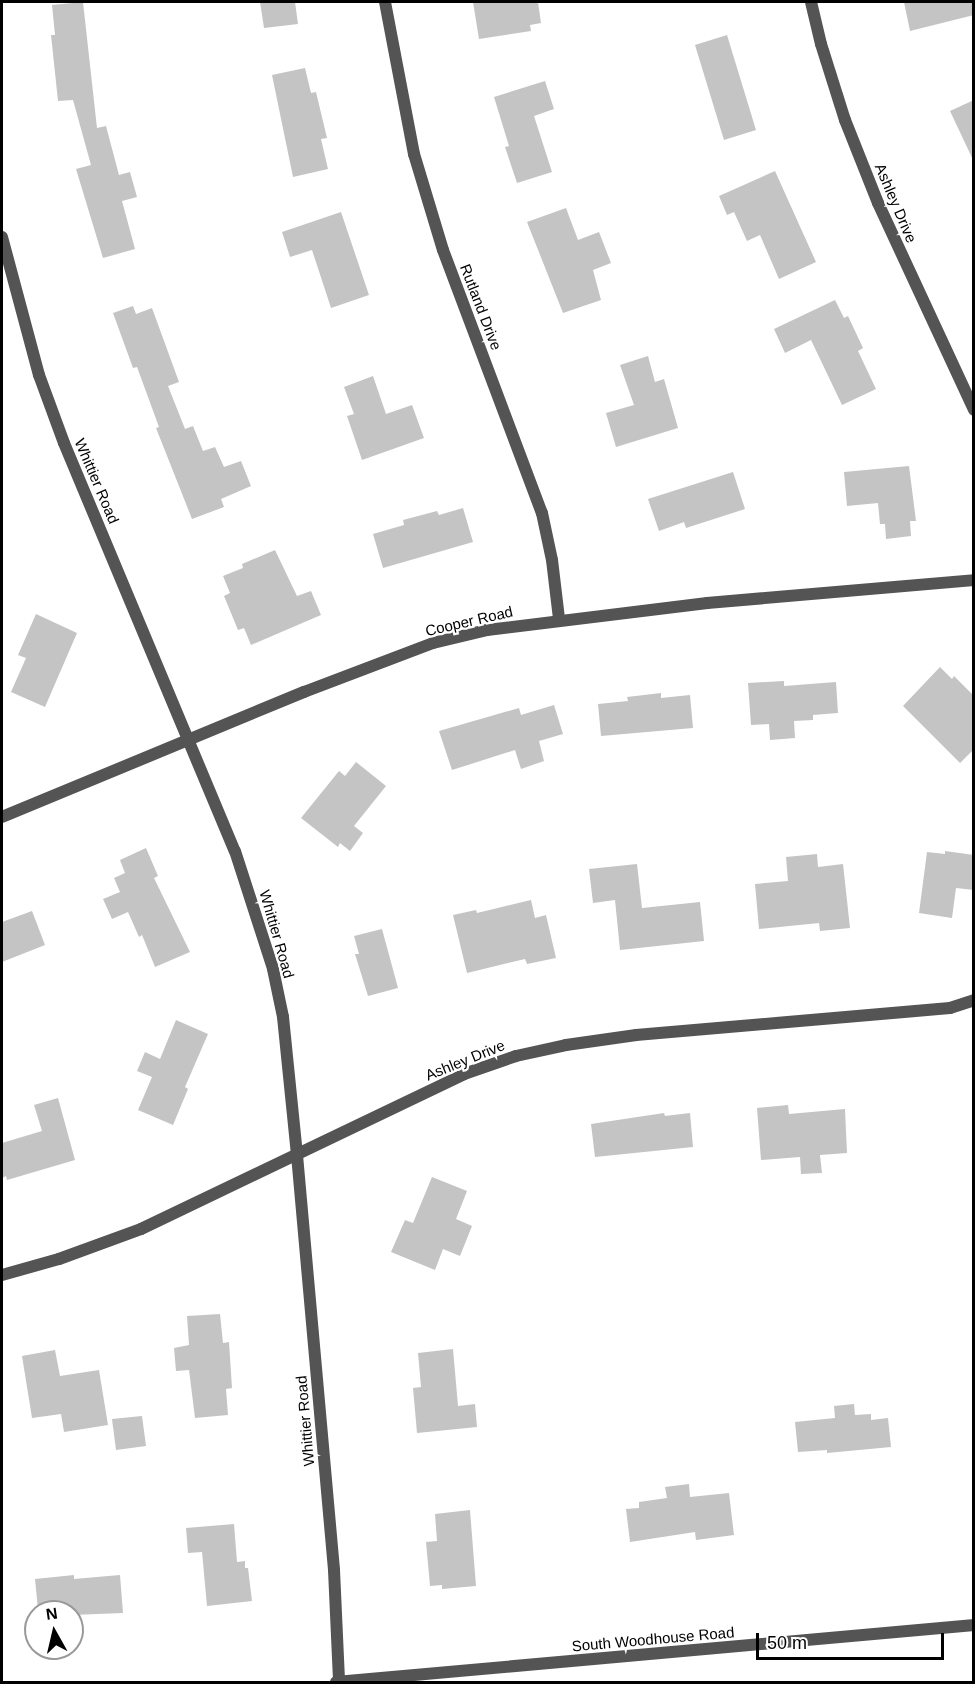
<!DOCTYPE html>
<style>
body{margin:0}
#map{position:relative;width:975px;height:1684px;overflow:hidden;background:#fff;font-family:Helvetica,sans-serif}
div>[style]{position:absolute}
[style*='--x']{left:calc(var(--x)*1px);top:calc(var(--y)*1px);width:calc(var(--w)*1px);rotate:calc(var(--a)*1deg)}
.building>*{inset:0;background:#c4c4c4}
.minor>*{height:12px;margin:-6px;padding:0 6px;transform-origin:6px;border-radius:6px;background:#545454}
span{translate:-50% -50%;white-space:nowrap;text-align:center;line-height:1.15;-webkit-text-stroke:4.5px #fff;paint-order:stroke}
.street-label{font-size:15px;color:#000}
.frame{position:absolute;inset:0;border:3px solid #000;pointer-events:none}
.north{position:absolute;left:24px;top:1600px;width:60px;height:60px;box-sizing:border-box;background:#fff;border:2px solid #999;border-radius:50%;rotate:352deg;font-size:16px;font-weight:700;line-height:24px;text-align:center;color:#000}
.north::after{content:'';display:block;margin:auto;width:21px;height:27px;background:#000;clip-path:polygon(50% 0,100% 100%,50% 72%,0 100%)}
.scale{position:absolute;left:756px;top:1633px;width:188px;height:27px;box-sizing:border-box;border:3px solid #000;border-top:0;padding-left:8px;font-size:18px;line-height:21px;white-space:nowrap;color:#000;-webkit-text-stroke:4px #fff;paint-order:stroke}
</style>
<div id="map">
<div class="building">
<i style="clip-path:polygon(83px 2px,97px 128px,106px 126px,119px 175px,130px 172px,137px 197px,122px 201px,135px 249px,103px 258px,76px 169px,91px 165px,73px 100px,58px 101px,51px 35px,55px 35px,52px 5px)"></i>
<i style="clip-path:polygon(260px 2px,295px 2px,298px 24px,264px 28px)"></i>
<i style="clip-path:polygon(473px 2px,538px 2px,541px 23px,530px 25px,531px 31px,479px 39px)"></i>
<i style="clip-path:polygon(904px 2px,974px 2px,974px 15px,910px 31px)"></i>
<i style="clip-path:polygon(727px 35px,756px 130px,724px 140px,695px 45px)"></i>
<i style="clip-path:polygon(305px 68px,311px 93px,316px 92px,327px 138px,321px 139px,328px 169px,293px 177px,272px 75px)"></i>
<i style="clip-path:polygon(545px 81px,554px 109px,534px 116px,552px 172px,517px 183px,505px 147px,509px 146px,494px 97px)"></i>
<i style="clip-path:polygon(974px 100px,974px 162px,950px 111px)"></i>
<i style="clip-path:polygon(775px 171px,816px 262px,779px 279px,760px 235px,747px 241px,734px 212px,727px 215px,719px 196px)"></i>
<i style="clip-path:polygon(566px 208px,578px 240px,599px 232px,611px 263px,593px 270px,601px 300px,563px 313px,527px 222px)"></i>
<i style="clip-path:polygon(341px 212px,369px 295px,331px 308px,312px 250px,290px 257px,282px 232px)"></i>
<i style="clip-path:polygon(835px 300px,844px 318px,848px 316px,863px 348px,858px 351px,876px 389px,842px 405px,811px 340px,785px 353px,774px 329px)"></i>
<i style="clip-path:polygon(133px 306px,136px 314px,152px 308px,179px 382px,168px 386px,185px 429px,193px 426px,203px 451px,215px 447px,224px 467px,241px 461px,251px 486px,221px 499px,224px 507px,192px 519px,156px 428px,159px 427px,137px 367px,133px 368px,113px 313px)"></i>
<i style="clip-path:polygon(648px 356px,655px 382px,664px 379px,678px 428px,616px 447px,606px 413px,634px 405px,620px 365px)"></i>
<i style="clip-path:polygon(373px 376px,386px 414px,412px 405px,424px 438px,362px 460px,347px 416px,354px 414px,344px 387px)"></i>
<i style="clip-path:polygon(909px 466px,916px 521px,910px 521px,911px 536px,886px 539px,885px 524px,880px 524px,878px 503px,847px 506px,844px 472px)"></i>
<i style="clip-path:polygon(733px 472px,745px 509px,686px 528px,684px 522px,659px 531px,648px 499px)"></i>
<i style="clip-path:polygon(463px 508px,473px 542px,383px 568px,373px 534px,404px 525px,403px 520px,437px 511px,439px 515px)"></i>
<i style="clip-path:polygon(275px 550px,297px 596px,311px 591px,321px 615px,251px 645px,244px 628px,238px 630px,224px 596px,230px 593px,223px 576px,243px 568px,242px 564px)"></i>
<i style="clip-path:polygon(36px 614px,77px 633px,45px 707px,11px 692px,26px 658px,18px 655px)"></i>
<i style="clip-path:polygon(940px 667px,952px 679px,954px 676px,974px 696px,974px 749px,960px 763px,903px 706px)"></i>
<i style="clip-path:polygon(784px 681px,784px 686px,836px 682px,838px 713px,813px 715px,813px 720px,794px 721px,795px 738px,770px 740px,769px 724px,751px 725px,748px 683px)"></i>
<i style="clip-path:polygon(661px 693px,661px 698px,690px 695px,693px 728px,601px 736px,598px 704px,628px 701px,627px 697px)"></i>
<i style="clip-path:polygon(554px 705px,563px 734px,539px 741px,544px 761px,521px 769px,515px 750px,452px 770px,439px 731px,519px 708px,521px 715px)"></i>
<i style="clip-path:polygon(356px 762px,386px 786px,354px 826px,363px 833px,350px 851px,340px 843px,338px 847px,301px 818px,339px 771px,345px 776px)"></i>
<i style="clip-path:polygon(146px 848px,158px 876px,154px 878px,190px 952px,155px 967px,142px 935px,139px 937px,128px 912px,112px 919px,103px 899px,120px 892px,114px 878px,125px 873px,120px 860px)"></i>
<i style="clip-path:polygon(945px 851px,974px 855px,974px 890px,956px 888px,952px 918px,919px 913px,927px 852px,945px 854px)"></i>
<i style="clip-path:polygon(817px 854px,818px 867px,843px 864px,850px 928px,820px 931px,819px 923px,759px 929px,755px 884px,788px 881px,786px 857px)"></i>
<i style="clip-path:polygon(637px 864px,642px 908px,700px 902px,704px 941px,620px 950px,615px 900px,593px 903px,589px 869px)"></i>
<i style="clip-path:polygon(531px 900px,535px 918px,546px 915px,556px 958px,527px 964px,525px 959px,467px 973px,453px 915px,476px 910px,477px 913px)"></i>
<i style="clip-path:polygon(32px 911px,45px 945px,2px 962px,2px 922px)"></i>
<i style="clip-path:polygon(382px 929px,398px 988px,368px 996px,355px 954px,359px 954px,354px 936px)"></i>
<i style="clip-path:polygon(176px 1020px,208px 1034px,185px 1087px,188px 1089px,173px 1125px,138px 1110px,152px 1077px,137px 1071px,145px 1052px,160px 1059px)"></i>
<i style="clip-path:polygon(58px 1098px,75px 1160px,7px 1180px,6px 1176px,2px 1178px,2px 1143px,42px 1131px,34px 1105px)"></i>
<i style="clip-path:polygon(788px 1105px,789px 1114px,845px 1109px,847px 1153px,820px 1155px,822px 1173px,801px 1174px,800px 1157px,761px 1160px,757px 1108px)"></i>
<i style="clip-path:polygon(664px 1113px,665px 1116px,690px 1113px,693px 1147px,595px 1157px,591px 1124px)"></i>
<i style="clip-path:polygon(432px 1177px,467px 1191px,456px 1219px,472px 1226px,460px 1256px,443px 1249px,435px 1270px,391px 1252px,405px 1220px,413px 1223px)"></i>
<i style="clip-path:polygon(220px 1314px,223px 1343px,229px 1342px,232px 1388px,226px 1389px,228px 1415px,195px 1418px,189px 1370px,176px 1371px,174px 1348px,189px 1345px,187px 1316px)"></i>
<i style="clip-path:polygon(453px 1349px,458px 1406px,475px 1404px,477px 1427px,417px 1433px,413px 1388px,421px 1387px,418px 1353px)"></i>
<i style="clip-path:polygon(55px 1350px,60px 1376px,99px 1370px,108px 1425px,64px 1432px,61px 1414px,32px 1418px,22px 1356px)"></i>
<i style="clip-path:polygon(854px 1404px,855px 1415px,871px 1414px,871px 1420px,888px 1418px,891px 1447px,827px 1453px,827px 1450px,798px 1452px,795px 1422px,835px 1418px,834px 1406px)"></i>
<i style="clip-path:polygon(142px 1416px,146px 1446px,116px 1450px,112px 1419px)"></i>
<i style="clip-path:polygon(689px 1484px,690px 1497px,729px 1493px,734px 1535px,696px 1540px,695px 1532px,630px 1542px,626px 1509px,639px 1508px,639px 1502px,667px 1498px,665px 1487px)"></i>
<i style="clip-path:polygon(470px 1510px,476px 1586px,442px 1589px,442px 1585px,430px 1586px,426px 1542px,437px 1541px,435px 1514px)"></i>
<i style="clip-path:polygon(234px 1524px,237px 1562px,245px 1561px,245px 1568px,248px 1568px,252px 1601px,207px 1606px,202px 1552px,188px 1553px,186px 1528px)"></i>
<i style="clip-path:polygon(74px 1575px,74px 1579px,120px 1575px,123px 1613px,72px 1615px,72px 1612px,54px 1612px,54px 1608px,38px 1610px,35px 1579px)"></i>
</div>
<div class="minor">
<i style="--x:385;--y:2;--w:155;--a:79.2"></i>
<i style="--x:414;--y:154;--w:100;--a:73.2"></i>
<i style="--x:443;--y:250;--w:281;--a:69.4"></i>
<i style="--x:542;--y:513;--w:48;--a:78"></i>
<i style="--x:552;--y:560;--w:59;--a:83.2"></i>
<i style="--x:811;--y:2;--w:43;--a:76.6"></i>
<i style="--x:821;--y:44;--w:80;--a:72.5"></i>
<i style="--x:845;--y:120;--w:89;--a:68.3"></i>
<i style="--x:878;--y:203;--w:228;--a:65.1"></i>
<i style="--x:2;--y:237;--w:143;--a:75"></i>
<i style="--x:39;--y:375;--w:72;--a:69.8"></i>
<i style="--x:64;--y:443;--w:442;--a:67.3"></i>
<i style="--x:235;--y:851;--w:124;--a:72.1"></i>
<i style="--x:273;--y:969;--w:49;--a:78.2"></i>
<i style="--x:283;--y:1017;--w:139;--a:84.2"></i>
<i style="--x:297;--y:1155;--w:417;--a:84.9"></i>
<i style="--x:334;--y:1570;--w:112;--a:87.4"></i>
<i style="--x:2;--y:817;--w:327;--a:-22.5"></i>
<i style="--x:304;--y:692;--w:138;--a:-20.8"></i>
<i style="--x:433;--y:643;--w:56;--a:-13.5"></i>
<i style="--x:487;--y:630;--w:222;--a:-7"></i>
<i style="--x:707;--y:603;--w:268;--a:-4.9"></i>
<i style="--x:2;--y:1275;--w:59;--a:-15.7"></i>
<i style="--x:59;--y:1259;--w:87;--a:-20.1"></i>
<i style="--x:141;--y:1229;--w:358;--a:-25.6"></i>
<i style="--x:464;--y:1074;--w:55;--a:-19.1"></i>
<i style="--x:516;--y:1056;--w:51;--a:-12.4"></i>
<i style="--x:566;--y:1045;--w:71;--a:-8.1"></i>
<i style="--x:636;--y:1035;--w:315;--a:-4.9"></i>
<i style="--x:950;--y:1008;--w:25;--a:-18"></i>
<i style="--x:336;--y:1682;--w:641;--a:-5.11"></i>
</div>
<div class="street-label">
<span style="left:896px;top:203px;rotate:67deg">Ashley Drive</span>
<span style="left:481px;top:307px;rotate:69deg">Rutland Drive</span>
<span style="left:97px;top:481px;rotate:67deg">Whittier Road</span>
<span style="left:469px;top:621px;rotate:-13deg">Cooper Road</span>
<span style="left:277px;top:934px;rotate:74deg">Whittier Road</span>
<span style="left:465px;top:1060px;rotate:-22deg">Ashley Drive</span>
<span style="left:305px;top:1421px;rotate:-95deg">Whittier Road</span>
<span style="left:653px;top:1639px;rotate:-5deg">South Woodhouse Road</span>
</div>
<div class="frame"></div>
<div class="north">N</div>
<div class="scale">50 m</div>
</div>
